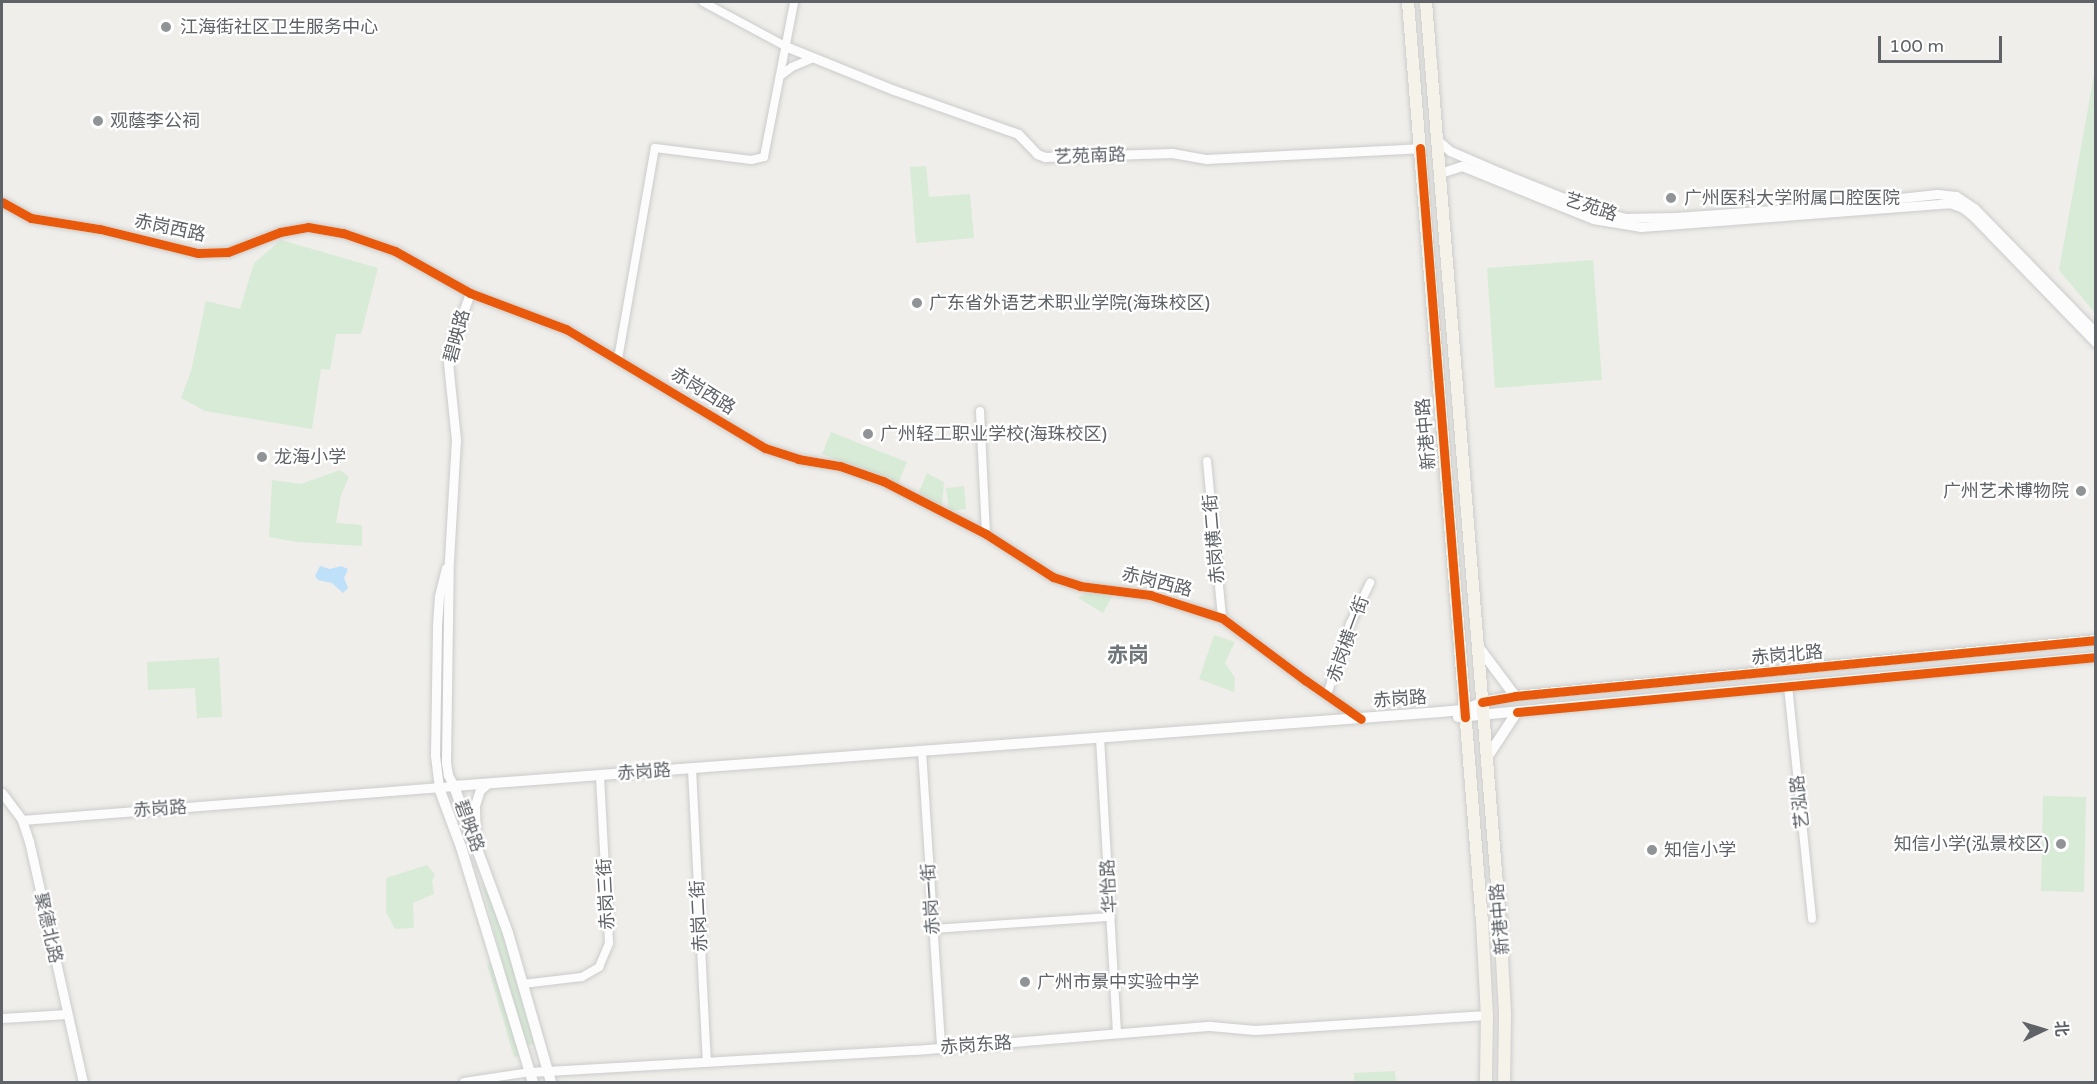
<!DOCTYPE html>
<meta charset="utf-8">
<style>
body{margin:0}
#map{position:relative;width:2097px;height:1084px;overflow:hidden;background:#efeeea;font-family:"Varela Round","Noto Sans SC",sans-serif}
div>[style]{position:absolute}
[style*='--x']{left:calc(var(--x)*1px);top:calc(var(--y)*1px);width:calc(var(--w)*1px);rotate:calc(var(--a)*1deg)}
.green>*{inset:0;background:#d8ebd6}
.water>*{inset:0;background:#bfe0f9}
.roads{filter:drop-shadow(0 0 2px #cbcccc) drop-shadow(0 0 2px #cbcccc)}
.minor>*{height:8px;margin:-4px;padding:0 4px;transform-origin:4px;border-radius:4px;background:#fdfcfc}
.tertiary>*{height:9px;margin:-4.5px;padding:0 4.5px;transform-origin:4.5px;border-radius:4.5px;background:#fdfcfc}
.secondary>*{height:10px;margin:-5px;padding:0 5px;transform-origin:5px;border-radius:5px;background:#fdfcfc}
.primary>*{height:12px;margin:-6px;padding:0 6px;transform-origin:6px;border-radius:6px;background:#f4f2e9}
.cycleway>*{height:9px;margin:-4.5px;padding:0 4.5px;transform-origin:4.5px;border-radius:4.5px;background:#e8590c}
.dots>*{width:16px;height:16px;translate:-50% -50%;box-sizing:border-box;border:3px solid #fff;border-radius:50%}
span{translate:-50% -50%;white-space:nowrap;text-align:center;line-height:1.15;-webkit-text-stroke:4.5px #fff;paint-order:stroke}
.poi-label{font-size:18px;color:#5f6368}
.left{translate:0 -50%;text-align:left}
.right{translate:-100% -50%;text-align:right}
.street-label{font-size:18px;color:#5f6368}
.quarter-label{font-size:21px;color:#70757a;font-weight:700}
.frame{position:absolute;inset:0;border:3px solid #5f6368;pointer-events:none}
.north{position:absolute;left:2013px;top:1000px;width:60px;height:60px;-webkit-text-stroke:4px #fff;paint-order:stroke;rotate:86deg;font-size:16px;font-weight:700;line-height:24px;text-align:center;color:#5f6368}
.north::after{content:'';display:block;margin:auto;width:21px;height:27px;background:#5f6368;clip-path:polygon(50% 0,100% 100%,50% 72%,0 100%)}
.scale{position:absolute;left:1878px;top:36px;width:124px;height:27px;box-sizing:border-box;border:3px solid #5f6368;border-top:0;padding-left:8px;font-size:18px;line-height:21px;white-space:nowrap;color:#5f6368;-webkit-text-stroke:4px #fff;paint-order:stroke}
</style>
<div id="map">
<div class="green">
<i style="clip-path:polygon(2094px 2px,2096px 2px,2095px 313px,2059px 270px,2095px 69px)"></i>
<i style="clip-path:polygon(926px 166px,929px 197px,970px 194px,974px 238px,916px 243px,910px 167px)"></i>
<i style="clip-path:polygon(281px 240px,378px 268px,361px 334px,336px 334px,330px 370px,321px 369px,312px 429px,205px 411px,181px 398px,191px 371px,206px 301px,240px 309px,254px 263px)"></i>
<i style="clip-path:polygon(1593px 260px,1602px 380px,1495px 388px,1487px 268px)"></i>
<i style="clip-path:polygon(831px 432px,907px 462px,898px 484px,822px 454px)"></i>
<i style="clip-path:polygon(340px 470px,349px 477px,341px 495px,336px 523px,362px 525px,362px 546px,297px 542px,269px 537px,272px 480px,301px 484px)"></i>
<i style="clip-path:polygon(927px 473px,944px 482px,942px 506px,918px 494px)"></i>
<i style="clip-path:polygon(964px 486px,966px 509px,949px 511px,946px 488px)"></i>
<i style="clip-path:polygon(1092px 589px,1115px 591px,1103px 613px,1078px 598px)"></i>
<i style="clip-path:polygon(1214px 635px,1235px 642px,1225px 663px,1235px 678px,1234px 692px,1199px 679px)"></i>
<i style="clip-path:polygon(219px 658px,222px 717px,197px 718px,195px 688px,148px 690px,147px 662px)"></i>
<i style="clip-path:polygon(2043px 796px,2086px 797px,2084px 892px,2041px 891px)"></i>
<i style="clip-path:polygon(427px 865px,435px 875px,432px 881px,434px 894px,413px 903px,414px 928px,395px 929px,386px 912px,386px 878px)"></i>
<i style="clip-path:polygon(482px 885px,491px 893px,538px 1043px,525px 1046px)"></i>
<i style="clip-path:polygon(494px 962px,523px 1055px,514px 1057px,487px 964px)"></i>
<i style="clip-path:polygon(1395px 1071px,1396px 1082px,1354px 1082px,1354px 1073px)"></i>
</div>
<div class="water">
<i style="clip-path:polygon(320px 566px,330px 569px,341px 566px,348px 569px,344px 578px,348px 588px,343px 593px,332px 583px,318px 580px,315px 576px)"></i>
</div>
<div class="roads">
<div class="minor">
<i style="--x:703;--y:2;--w:93;--a:28.2"></i>
<i style="--x:780;--y:76;--w:15;--a:-37"></i>
<i style="--x:792;--y:67;--w:23;--a:-23"></i>
<i style="--x:618;--y:359;--w:214;--a:-80.1"></i>
<i style="--x:655;--y:148;--w:97;--a:7.1"></i>
<i style="--x:751;--y:160;--w:13;--a:-13"></i>
<i style="--x:764;--y:157;--w:158;--a:-79"></i>
<i style="--x:980;--y:411;--w:123;--a:87.2"></i>
<i style="--x:1207;--y:461;--w:158;--a:84.5"></i>
<i style="--x:1788;--y:686;--w:234;--a:84.1"></i>
<i style="--x:1327;--y:695;--w:75;--a:-72.1"></i>
<i style="--x:1350;--y:624;--w:46;--a:-64"></i>
<i style="--x:1100;--y:738;--w:296;--a:86.7"></i>
<i style="--x:922;--y:751;--w:297;--a:86.3"></i>
<i style="--x:692;--y:769;--w:294;--a:87.1"></i>
<i style="--x:933;--y:929;--w:178;--a:-3.9"></i>
<i style="--x:523;--y:984;--w:59;--a:-6.8"></i>
<i style="--x:582;--y:977;--w:20;--a:-30"></i>
<i style="--x:599;--y:967;--w:26;--a:-67"></i>
<i style="--x:609;--y:943;--w:168;--a:-93.1"></i>
<i style="--x:464;--y:1082;--w:67;--a:-8.6"></i>
</div>
<div class="tertiary">
<i style="--x:785;--y:46;--w:118;--a:22"></i>
<i style="--x:894;--y:90;--w:132;--a:19.5"></i>
<i style="--x:1018;--y:134;--w:28;--a:46"></i>
<i style="--x:1037;--y:154;--w:9;--a:21"></i>
<i style="--x:1045;--y:157;--w:127;--a:-1.8"></i>
<i style="--x:1172;--y:153;--w:35;--a:10"></i>
<i style="--x:1206;--y:159;--w:214;--a:-2.9"></i>
<i style="--x:1437;--y:140;--w:17;--a:40"></i>
<i style="--x:1450;--y:151;--w:53;--a:23.2"></i>
<i style="--x:1499;--y:172;--w:92;--a:21.8"></i>
<i style="--x:1584;--y:206;--w:43;--a:16.3"></i>
<i style="--x:1625;--y:218;--w:51;--a:-1.1"></i>
<i style="--x:1676;--y:217;--w:140;--a:-4.1"></i>
<i style="--x:1816;--y:207;--w:122;--a:-6.1"></i>
<i style="--x:1937;--y:194;--w:19;--a:6"></i>
<i style="--x:1956;--y:196;--w:22;--a:34"></i>
<i style="--x:1974;--y:208;--w:175;--a:45.7"></i>
<i style="--x:1440;--y:173;--w:23;--a:-18"></i>
<i style="--x:1462;--y:166;--w:141;--a:22"></i>
<i style="--x:1593;--y:219;--w:49;--a:9.5"></i>
<i style="--x:1641;--y:227;--w:310;--a:-4.4"></i>
<i style="--x:1950;--y:203;--w:14;--a:21"></i>
<i style="--x:1963;--y:208;--w:14;--a:39"></i>
<i style="--x:1974;--y:217;--w:175;--a:45.9"></i>
<i style="--x:2;--y:202;--w:33;--a:29"></i>
<i style="--x:31;--y:218;--w:70;--a:9.1"></i>
<i style="--x:100;--y:229;--w:101;--a:13.8"></i>
<i style="--x:198;--y:253;--w:30;--a:-2"></i>
<i style="--x:228;--y:252;--w:56;--a:-21"></i>
<i style="--x:280;--y:232;--w:28;--a:-10"></i>
<i style="--x:308;--y:227;--w:36;--a:10"></i>
<i style="--x:343;--y:233;--w:55;--a:19.1"></i>
<i style="--x:395;--y:251;--w:86;--a:29.2"></i>
<i style="--x:470;--y:293;--w:103;--a:20.6"></i>
<i style="--x:566;--y:329;--w:232;--a:30.9"></i>
<i style="--x:765;--y:448;--w:35;--a:18"></i>
<i style="--x:798;--y:459;--w:43;--a:9.5"></i>
<i style="--x:840;--y:466;--w:46;--a:19.2"></i>
<i style="--x:883;--y:481;--w:116;--a:27.2"></i>
<i style="--x:986;--y:534;--w:80;--a:32.7"></i>
<i style="--x:1053;--y:577;--w:28;--a:18"></i>
<i style="--x:1080;--y:586;--w:71;--a:7.3"></i>
<i style="--x:1150;--y:595;--w:76;--a:17.7"></i>
<i style="--x:1222;--y:618;--w:104;--a:36.8"></i>
<i style="--x:1305;--y:680;--w:68;--a:34.9"></i>
<i style="--x:439;--y:788;--w:33;--a:-97"></i>
<i style="--x:435;--y:755;--w:130;--a:-89.1"></i>
<i style="--x:437;--y:625;--w:29;--a:-86"></i>
<i style="--x:439;--y:596;--w:29;--a:-76"></i>
<i style="--x:2;--y:793;--w:34;--a:53"></i>
<i style="--x:22;--y:820;--w:22;--a:72"></i>
<i style="--x:29;--y:841;--w:247;--a:77.4"></i>
<i style="--x:22;--y:820;--w:433;--a:-4.5"></i>
<i style="--x:454;--y:786;--w:13;--a:-119"></i>
<i style="--x:448;--y:775;--w:12;--a:-99"></i>
<i style="--x:446;--y:763;--w:203;--a:-89.2"></i>
<i style="--x:449;--y:560;--w:120;--a:-86.7"></i>
<i style="--x:456;--y:440;--w:78;--a:-95.9"></i>
<i style="--x:448;--y:362;--w:20;--a:-79"></i>
<i style="--x:452;--y:342;--w:52;--a:-69.8"></i>
<i style="--x:476;--y:839;--w:34;--a:-92"></i>
<i style="--x:475;--y:805;--w:16;--a:-72"></i>
<i style="--x:480;--y:790;--w:9;--a:-41"></i>
<i style="--x:2;--y:1018;--w:65;--a:-3.5"></i>
<i style="--x:530;--y:1072;--w:386;--a:-3.3"></i>
<i style="--x:915;--y:1050;--w:296;--a:-4.7"></i>
<i style="--x:1210;--y:1026;--w:45;--a:5.1"></i>
<i style="--x:1255;--y:1030;--w:232;--a:-3.7"></i>
</div>
<div class="secondary">
<i style="--x:1477;--y:645;--w:64;--a:53.3"></i>
<i style="--x:1458;--y:717;--w:641;--a:-5.37"></i>
<i style="--x:1486;--y:759;--w:56;--a:-56.6"></i>
<i style="--x:439;--y:788;--w:63;--a:69.6"></i>
<i style="--x:461;--y:847;--w:246;--a:73"></i>
<i style="--x:551;--y:1082;--w:155;--a:-106.1"></i>
<i style="--x:508;--y:933;--w:157;--a:-110.2"></i>
<i style="--x:454;--y:786;--w:989;--a:-4.29"></i>
<i style="--x:1440;--y:712;--w:25;--a:-5"></i>
<i style="--x:1465;--y:710;--w:19;--a:-25"></i>
<i style="--x:1482;--y:702;--w:34;--a:-10"></i>
<i style="--x:1515;--y:696;--w:584;--a:-5.51"></i>
</div>
<div class="primary">
<i style="--x:1408;--y:2;--w:922;--a:85.4"></i>
<i style="--x:1482;--y:921;--w:94;--a:87"></i>
<i style="--x:1487;--y:1015;--w:67;--a:90.9"></i>
<i style="--x:1426;--y:2;--w:922;--a:85.4"></i>
<i style="--x:1500;--y:921;--w:93;--a:86.9"></i>
<i style="--x:1505;--y:1014;--w:68;--a:90.8"></i>
</div>
</div>
<div class="cycleway">
<i style="--x:1420;--y:148;--w:571;--a:85.48"></i>
<i style="--x:2;--y:202;--w:33;--a:29"></i>
<i style="--x:31;--y:218;--w:70;--a:9.1"></i>
<i style="--x:100;--y:229;--w:101;--a:13.8"></i>
<i style="--x:198;--y:253;--w:30;--a:-2"></i>
<i style="--x:228;--y:252;--w:56;--a:-21"></i>
<i style="--x:280;--y:232;--w:28;--a:-10"></i>
<i style="--x:308;--y:227;--w:36;--a:10"></i>
<i style="--x:343;--y:233;--w:55;--a:19.1"></i>
<i style="--x:395;--y:251;--w:86;--a:29.2"></i>
<i style="--x:470;--y:293;--w:103;--a:20.6"></i>
<i style="--x:566;--y:329;--w:232;--a:30.9"></i>
<i style="--x:765;--y:448;--w:35;--a:18"></i>
<i style="--x:798;--y:459;--w:43;--a:9.5"></i>
<i style="--x:840;--y:466;--w:46;--a:19.2"></i>
<i style="--x:883;--y:481;--w:116;--a:27.2"></i>
<i style="--x:986;--y:534;--w:80;--a:32.7"></i>
<i style="--x:1053;--y:577;--w:28;--a:18"></i>
<i style="--x:1080;--y:586;--w:71;--a:7.3"></i>
<i style="--x:1150;--y:595;--w:76;--a:17.7"></i>
<i style="--x:1222;--y:618;--w:104;--a:36.8"></i>
<i style="--x:1305;--y:680;--w:68;--a:34.9"></i>
<i style="--x:1482;--y:702;--w:34;--a:-10"></i>
<i style="--x:1515;--y:696;--w:584;--a:-5.51"></i>
<i style="--x:1517;--y:712;--w:582;--a:-5.43"></i>
</div>
<div class="dots">
<i style="left:166px;top:27px;background:#919496"></i>
<i style="left:98px;top:121px;background:#919496"></i>
<i style="left:1671px;top:198px;background:#919496"></i>
<i style="left:917px;top:303px;background:#919496"></i>
<i style="left:868px;top:434px;background:#919496"></i>
<i style="left:262px;top:457px;background:#919496"></i>
<i style="left:2081px;top:491px;background:#919496"></i>
<i style="left:2061px;top:844px;background:#919496"></i>
<i style="left:1652px;top:850px;background:#919496"></i>
<i style="left:1025px;top:982px;background:#919496"></i>
</div>
<div class="poi-label">
<span class="left" style="left:180px;top:27px">江海街社区卫生服务中心</span>
<span class="left" style="left:110px;top:121px">观蔭李公祠</span>
<span class="left" style="left:1684px;top:198px">广州医科大学附属口腔医院</span>
<span class="left" style="left:929px;top:303px">广东省外语艺术职业学院(海珠校区)</span>
<span class="left" style="left:880px;top:434px">广州轻工职业学校(海珠校区)</span>
<span class="left" style="left:274px;top:457px">龙海小学</span>
<span class="right" style="left:2069px;top:491px">广州艺术博物院</span>
<span class="right" style="left:2049px;top:844px">知信小学(泓景校区)</span>
<span class="left" style="left:1664px;top:850px">知信小学</span>
<span class="left" style="left:1037px;top:982px">广州市景中实验中学</span>
</div>
<div class="street-label">
<span style="left:1090px;top:156px;rotate:-2deg">艺苑南路</span>
<span style="left:1591px;top:207px;rotate:18deg">艺苑路</span>
<span style="left:170px;top:228px;rotate:12deg">赤岗西路</span>
<span style="left:457px;top:336px;rotate:-75deg">碧映路</span>
<span style="left:703px;top:391px;rotate:32deg">赤岗西路</span>
<span style="left:1426px;top:434px;rotate:-95deg">新港中路</span>
<span style="left:1214px;top:539px;rotate:-95deg">赤岗横二街</span>
<span style="left:1157px;top:582px;rotate:14deg">赤岗西路</span>
<span style="left:1348px;top:639px;rotate:-70deg">赤岗横一街</span>
<span style="left:1787px;top:655px;rotate:-5deg">赤岗北路</span>
<span style="left:1400px;top:699px;rotate:-4deg">赤岗路</span>
<span style="left:644px;top:772px;rotate:-4deg">赤岗路</span>
<span style="left:1800px;top:802px;rotate:-96deg">艺泓路</span>
<span style="left:160px;top:809px;rotate:-4deg">赤岗路</span>
<span style="left:469px;top:826px;rotate:70deg">碧映路</span>
<span style="left:1109px;top:886px;rotate:-93deg">华怡路</span>
<span style="left:606px;top:894px;rotate:-93deg">赤岗三街</span>
<span style="left:931px;top:899px;rotate:-94deg">赤岗一街</span>
<span style="left:699px;top:916px;rotate:-93deg">赤岗二街</span>
<span style="left:1500px;top:919px;rotate:-95deg">新港中路</span>
<span style="left:48px;top:928px;rotate:77deg">聚德北路</span>
<span style="left:976px;top:1045px;rotate:-4deg">赤岗东路</span>
</div>
<div class="quarter-label">
<span style="left:1128px;top:656px">赤岗</span>
</div>
<div class="frame"></div>
<div class="north">北</div>
<div class="scale">100 m</div>
</div>
